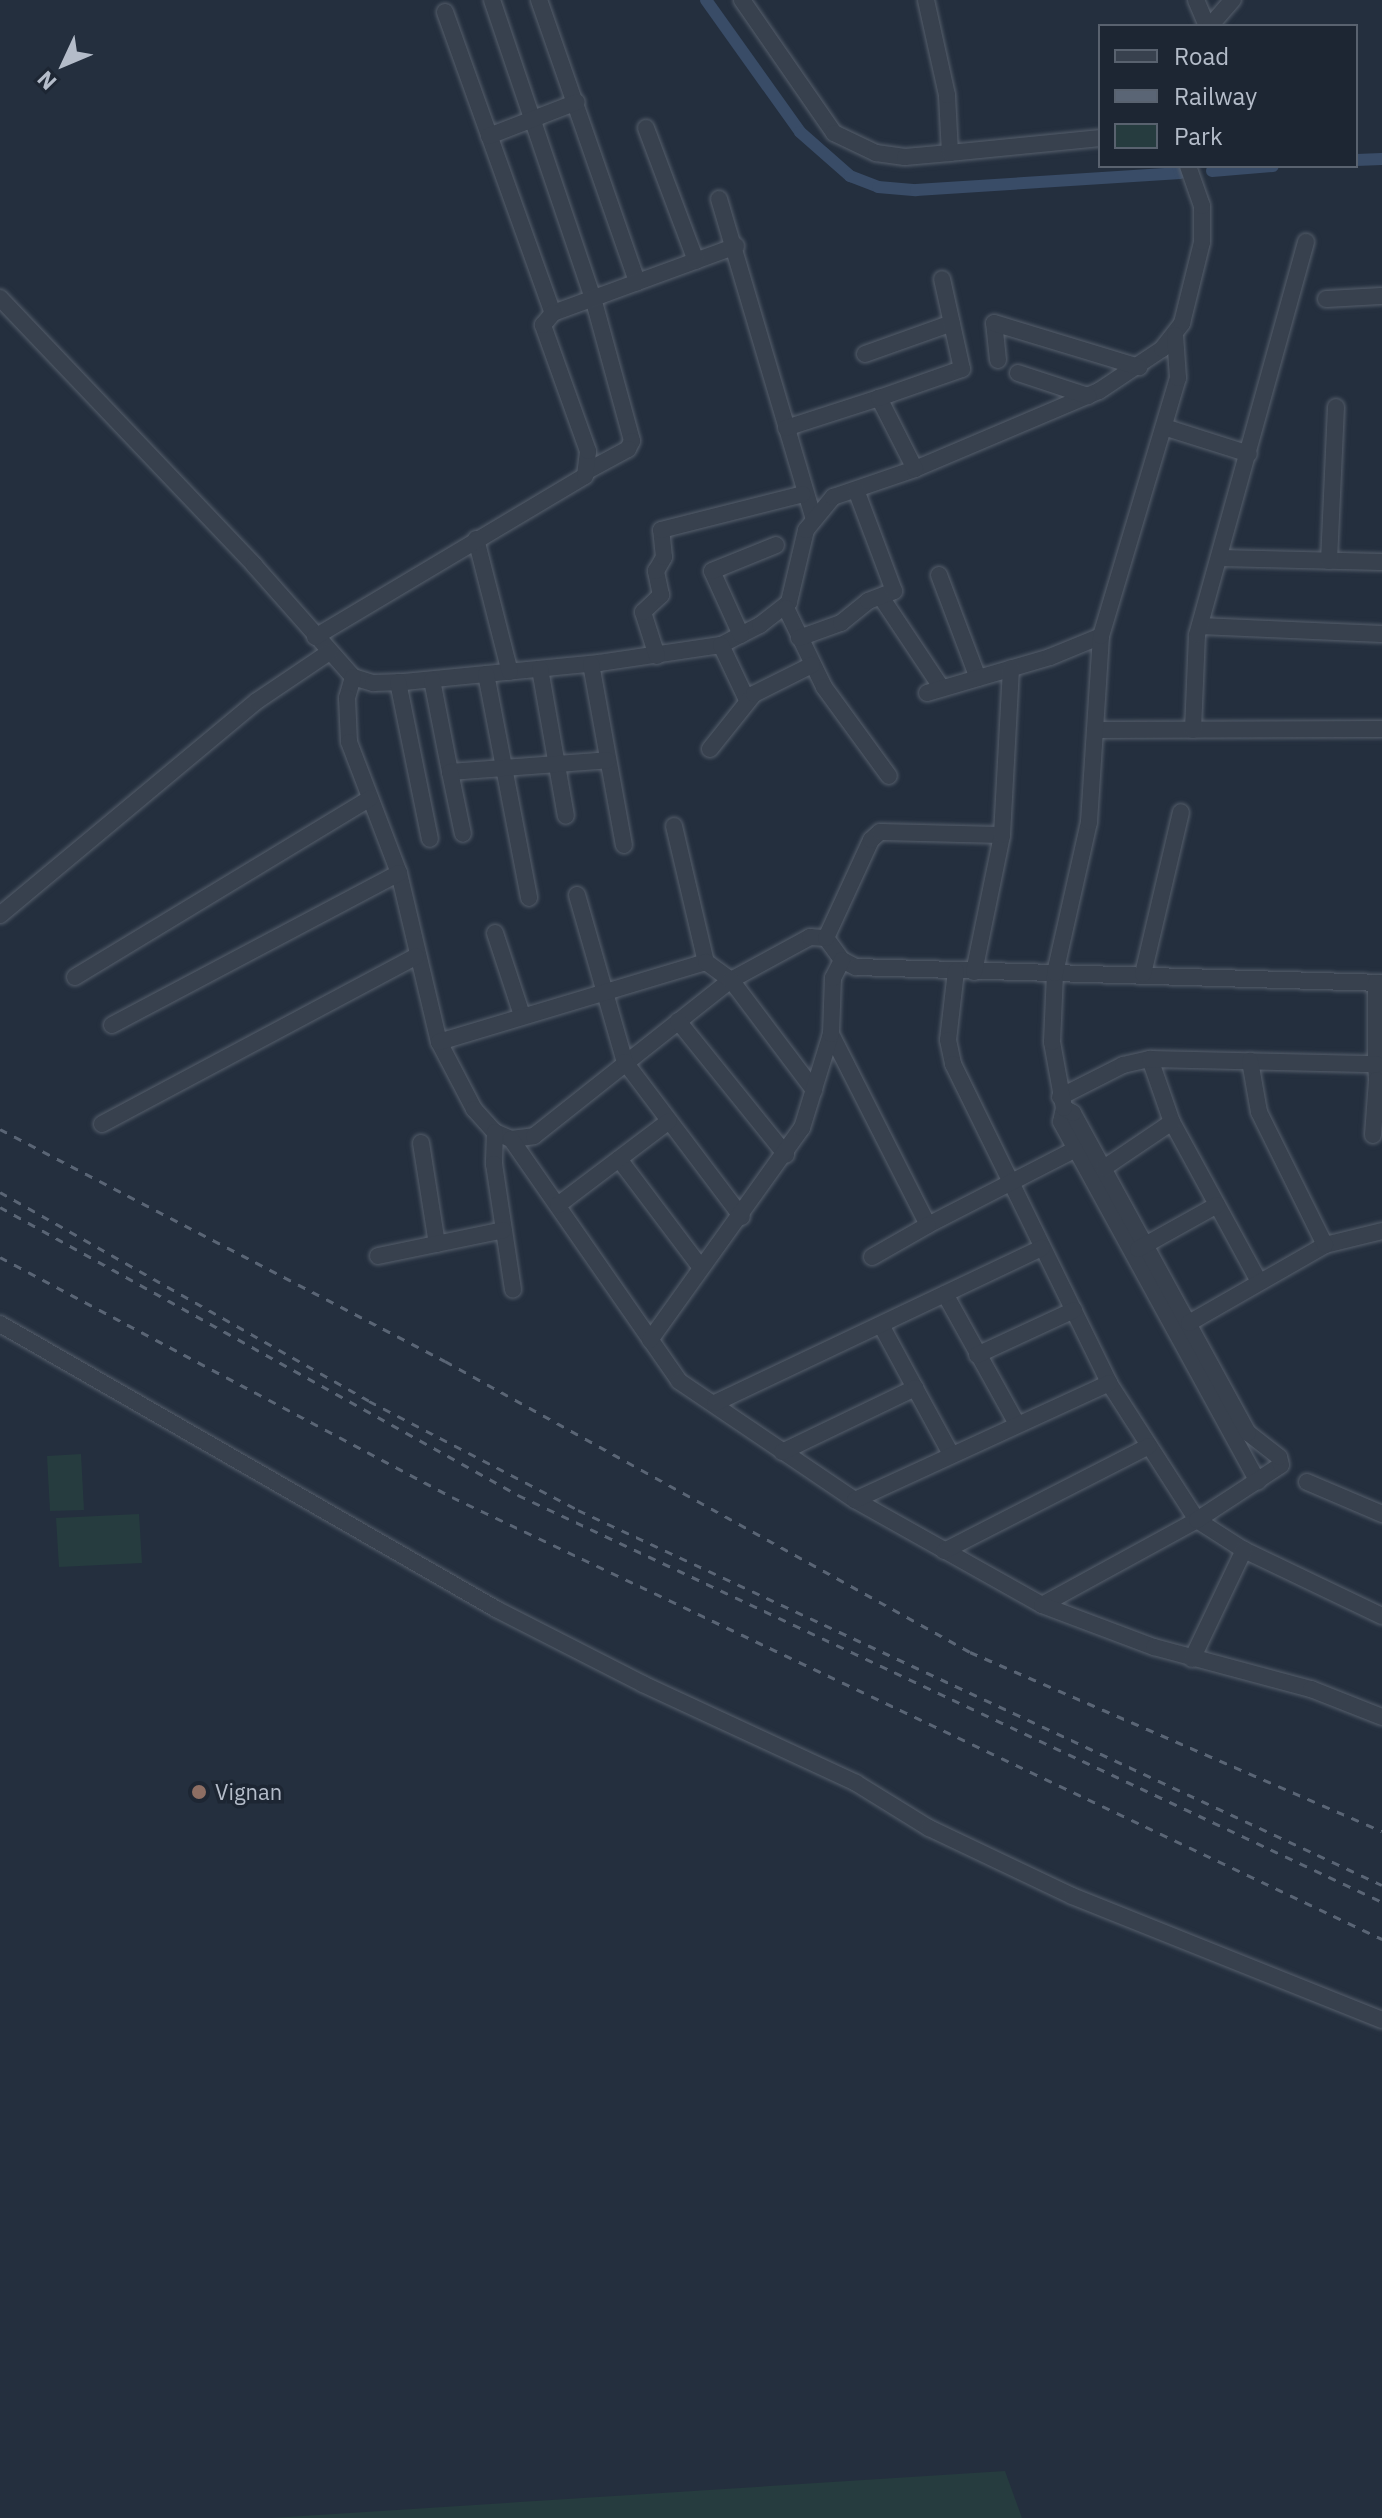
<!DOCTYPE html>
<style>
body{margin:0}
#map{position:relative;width:1382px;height:2518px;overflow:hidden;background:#242f3e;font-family:"IBM Plex Sans",sans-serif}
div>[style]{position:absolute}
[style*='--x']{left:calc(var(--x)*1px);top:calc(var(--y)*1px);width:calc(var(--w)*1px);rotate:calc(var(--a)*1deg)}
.green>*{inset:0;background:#263c3f}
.canal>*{height:12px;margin:-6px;padding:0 6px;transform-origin:6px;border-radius:6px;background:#394c67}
.roads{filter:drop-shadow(0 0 2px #565f6c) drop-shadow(0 0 2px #565f6c)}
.minor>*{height:16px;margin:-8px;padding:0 8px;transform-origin:8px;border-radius:8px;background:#38414e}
.rail>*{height:3px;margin-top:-1.5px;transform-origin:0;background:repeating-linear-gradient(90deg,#5a6575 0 8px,transparent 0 16px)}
.dots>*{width:22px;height:22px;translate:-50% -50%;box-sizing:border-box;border:4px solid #1d2633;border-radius:50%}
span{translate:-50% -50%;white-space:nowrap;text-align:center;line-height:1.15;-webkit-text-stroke:7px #1d2633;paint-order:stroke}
.poi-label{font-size:22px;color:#b4bcc9}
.left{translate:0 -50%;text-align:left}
.legend{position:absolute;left:1098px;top:24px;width:260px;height:144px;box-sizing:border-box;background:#1d2633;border:2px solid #59626f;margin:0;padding:10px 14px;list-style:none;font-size:24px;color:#b4bcc9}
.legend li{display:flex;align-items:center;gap:16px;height:40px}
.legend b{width:40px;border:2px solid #59626f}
.north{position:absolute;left:24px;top:24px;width:80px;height:80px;-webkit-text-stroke:6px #1d2633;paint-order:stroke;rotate:226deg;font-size:22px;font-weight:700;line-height:32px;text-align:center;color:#b4bcc9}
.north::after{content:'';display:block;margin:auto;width:28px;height:36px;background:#b4bcc9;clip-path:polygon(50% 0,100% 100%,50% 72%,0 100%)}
</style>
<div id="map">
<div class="green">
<i style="clip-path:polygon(81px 1454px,84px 1510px,50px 1511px,47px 1456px)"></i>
<i style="clip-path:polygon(139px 1514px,142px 1563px,59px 1567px,56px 1518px)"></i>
<i style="clip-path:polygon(1005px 2471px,1022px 2518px,271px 2518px)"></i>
</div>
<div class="canal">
<i style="--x:706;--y:0;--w:162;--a:54.5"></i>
<i style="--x:800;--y:132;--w:67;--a:41.3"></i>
<i style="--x:850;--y:176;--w:30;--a:21"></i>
<i style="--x:878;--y:187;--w:38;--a:5"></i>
<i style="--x:916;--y:190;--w:265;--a:-3.7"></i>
<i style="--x:1356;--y:160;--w:26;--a:-2"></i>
<i style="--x:1212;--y:171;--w:61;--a:-4.7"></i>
</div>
<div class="roads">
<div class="minor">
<i style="--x:492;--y:0;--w:315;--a:71.3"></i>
<i style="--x:593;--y:298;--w:148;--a:74.7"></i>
<i style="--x:632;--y:441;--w:9;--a:117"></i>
<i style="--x:628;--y:449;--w:44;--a:151.7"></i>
<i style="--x:539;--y:0;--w:299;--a:70.8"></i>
<i style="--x:742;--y:0;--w:162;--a:55.3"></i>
<i style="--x:834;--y:133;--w:47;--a:25.5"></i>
<i style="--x:876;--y:153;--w:29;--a:8"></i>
<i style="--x:905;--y:157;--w:45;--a:-5.1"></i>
<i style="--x:950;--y:153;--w:58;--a:-93"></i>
<i style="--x:947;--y:95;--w:97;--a:-102.5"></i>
<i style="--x:1196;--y:0;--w:28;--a:67"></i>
<i style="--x:445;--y:12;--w:320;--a:70.3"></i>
<i style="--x:553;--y:313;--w:195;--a:-20.1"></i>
<i style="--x:1210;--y:26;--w:35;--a:-49"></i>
<i style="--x:646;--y:128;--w:142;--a:69.4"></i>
<i style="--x:489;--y:136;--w:94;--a:-21.1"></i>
<i style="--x:950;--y:153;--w:151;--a:-5.7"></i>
<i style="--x:719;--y:199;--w:331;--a:73.5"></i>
<i style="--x:0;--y:298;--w:369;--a:46.4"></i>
<i style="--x:254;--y:565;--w:149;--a:48.5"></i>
<i style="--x:353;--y:677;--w:21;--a:17"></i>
<i style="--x:373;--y:683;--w:31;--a:-2"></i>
<i style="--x:404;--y:682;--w:196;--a:-5.6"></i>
<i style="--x:599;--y:663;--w:123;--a:-8.4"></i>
<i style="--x:721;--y:645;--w:44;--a:-27.1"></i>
<i style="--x:760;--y:625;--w:37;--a:-38"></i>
<i style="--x:789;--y:602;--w:74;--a:-76.7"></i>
<i style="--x:806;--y:530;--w:43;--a:-50.7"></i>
<i style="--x:833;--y:497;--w:87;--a:-18.9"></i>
<i style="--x:915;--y:469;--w:200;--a:-23"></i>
<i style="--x:1099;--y:391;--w:76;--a:-33.7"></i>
<i style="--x:1162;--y:349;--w:33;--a:-52"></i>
<i style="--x:1182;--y:323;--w:83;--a:-76.1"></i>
<i style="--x:1202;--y:242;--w:36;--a:-90"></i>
<i style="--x:1202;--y:206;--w:42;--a:-109.3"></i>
<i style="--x:1326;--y:299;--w:56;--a:-3.1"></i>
<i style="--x:865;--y:354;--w:92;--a:-19.6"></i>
<i style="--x:998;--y:360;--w:37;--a:-96"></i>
<i style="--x:994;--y:323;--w:152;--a:16.9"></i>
<i style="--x:1018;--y:373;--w:74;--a:18.2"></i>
<i style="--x:1164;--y:427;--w:89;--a:17.6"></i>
<i style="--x:786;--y:428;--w:98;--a:-17.9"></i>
<i style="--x:915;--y:469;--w:80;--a:-116.9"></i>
<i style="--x:879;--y:398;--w:88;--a:-19.3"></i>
<i style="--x:962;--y:369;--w:92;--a:-102.5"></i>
<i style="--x:476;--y:539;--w:137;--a:75.7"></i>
<i style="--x:1220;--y:558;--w:162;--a:1.4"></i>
<i style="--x:1329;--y:561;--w:154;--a:-87.4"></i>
<i style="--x:939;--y:575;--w:110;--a:69.3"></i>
<i style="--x:881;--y:597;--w:108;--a:56.3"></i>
<i style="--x:786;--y:608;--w:88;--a:64.3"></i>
<i style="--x:824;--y:687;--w:110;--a:53.9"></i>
<i style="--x:1200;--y:626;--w:182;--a:2.5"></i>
<i style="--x:741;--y:635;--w:70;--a:-114.4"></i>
<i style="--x:712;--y:571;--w:69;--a:-22.1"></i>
<i style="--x:315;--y:637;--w:314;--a:-30.8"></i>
<i style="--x:585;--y:476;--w:25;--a:-83"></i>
<i style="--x:588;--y:451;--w:134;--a:-109.7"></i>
<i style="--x:543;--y:325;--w:16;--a:-50"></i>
<i style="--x:799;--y:638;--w:45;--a:-19.7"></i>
<i style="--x:841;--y:623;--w:35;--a:-39"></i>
<i style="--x:868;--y:601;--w:28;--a:-21"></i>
<i style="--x:894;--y:591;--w:108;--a:-110.6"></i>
<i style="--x:721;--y:645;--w:61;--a:64.7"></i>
<i style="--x:657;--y:656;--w:46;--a:-107.7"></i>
<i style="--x:643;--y:612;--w:25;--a:-43"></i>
<i style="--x:661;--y:595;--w:25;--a:-102"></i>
<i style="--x:656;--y:571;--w:16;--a:-60"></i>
<i style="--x:664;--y:557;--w:27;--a:-96"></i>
<i style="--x:661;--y:530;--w:146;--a:-14.2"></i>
<i style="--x:591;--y:664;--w:184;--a:79.7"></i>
<i style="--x:540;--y:669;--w:149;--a:80"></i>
<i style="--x:486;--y:674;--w:228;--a:79.1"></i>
<i style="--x:353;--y:677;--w:22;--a:106"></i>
<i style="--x:347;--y:698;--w:44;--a:87.4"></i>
<i style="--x:349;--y:742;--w:140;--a:69.1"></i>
<i style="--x:399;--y:873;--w:174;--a:76.7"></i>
<i style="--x:439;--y:1042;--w:76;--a:62.4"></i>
<i style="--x:474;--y:1109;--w:31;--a:48"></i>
<i style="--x:495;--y:1132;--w:17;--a:24"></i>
<i style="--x:511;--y:1139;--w:23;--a:-7"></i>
<i style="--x:534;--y:1136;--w:251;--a:-38.4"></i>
<i style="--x:731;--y:980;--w:90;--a:-28.6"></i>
<i style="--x:810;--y:937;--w:16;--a:4"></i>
<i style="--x:826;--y:938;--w:27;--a:54"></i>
<i style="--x:842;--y:960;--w:16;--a:27"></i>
<i style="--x:856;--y:967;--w:526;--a:1.74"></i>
<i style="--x:432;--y:680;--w:94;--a:78.9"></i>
<i style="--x:450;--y:772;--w:158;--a:-4.3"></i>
<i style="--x:398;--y:682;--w:160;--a:78.5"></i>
<i style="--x:927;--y:693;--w:128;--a:-16.3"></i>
<i style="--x:1050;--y:657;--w:55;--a:-22.4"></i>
<i style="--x:1099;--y:730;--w:283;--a:-0.2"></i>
<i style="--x:1193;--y:730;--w:95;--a:-87.6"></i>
<i style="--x:1197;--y:635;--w:408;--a:-74.5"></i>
<i style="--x:710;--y:749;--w:70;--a:-51.3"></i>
<i style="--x:754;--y:694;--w:65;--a:-26.6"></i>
<i style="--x:450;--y:772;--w:63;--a:78.2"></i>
<i style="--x:674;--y:826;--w:140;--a:76.8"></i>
<i style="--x:577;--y:895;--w:174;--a:74"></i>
<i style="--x:625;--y:1062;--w:194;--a:53"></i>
<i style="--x:0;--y:915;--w:334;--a:-39.8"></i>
<i style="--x:257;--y:701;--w:86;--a:-34.1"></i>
<i style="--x:495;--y:933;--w:86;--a:71.8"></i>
<i style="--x:826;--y:938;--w:108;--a:-65.3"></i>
<i style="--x:871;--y:840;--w:12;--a:-42"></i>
<i style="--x:880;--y:832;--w:122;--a:1.4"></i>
<i style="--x:956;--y:971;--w:69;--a:96.6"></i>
<i style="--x:948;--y:1040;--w:25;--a:78"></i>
<i style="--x:953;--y:1064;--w:355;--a:63.9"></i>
<i style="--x:1109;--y:1383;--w:163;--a:57.3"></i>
<i style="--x:1197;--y:1520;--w:56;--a:32.6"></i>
<i style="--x:1244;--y:1550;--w:153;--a:25.6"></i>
<i style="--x:974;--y:972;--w:140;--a:-78.4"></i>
<i style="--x:1002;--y:835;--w:167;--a:-86.9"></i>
<i style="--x:1143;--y:974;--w:166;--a:-76.8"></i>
<i style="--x:75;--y:977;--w:345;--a:-31.2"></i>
<i style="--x:1376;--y:983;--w:81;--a:90"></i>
<i style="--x:1376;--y:1064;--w:16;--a:86"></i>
<i style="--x:1377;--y:1080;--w:5;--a:0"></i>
<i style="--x:678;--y:1021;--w:172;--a:51.1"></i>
<i style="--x:112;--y:1025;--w:325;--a:-27.9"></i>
<i style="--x:831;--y:1034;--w:214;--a:63.1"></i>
<i style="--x:928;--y:1225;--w:166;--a:-27.2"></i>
<i style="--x:439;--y:1042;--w:279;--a:-16.7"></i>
<i style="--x:706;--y:962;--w:31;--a:36"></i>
<i style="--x:731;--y:980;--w:138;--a:53"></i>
<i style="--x:1150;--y:1059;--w:67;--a:70.8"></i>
<i style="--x:1172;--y:1122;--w:180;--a:61.4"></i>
<i style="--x:1060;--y:1097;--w:71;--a:-26.9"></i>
<i style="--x:1123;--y:1065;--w:28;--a:-13"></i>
<i style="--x:1150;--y:1059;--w:226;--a:1.3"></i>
<i style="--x:1064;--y:1108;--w:14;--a:102"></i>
<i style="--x:1061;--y:1122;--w:410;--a:61.3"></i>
<i style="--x:102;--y:1124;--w:356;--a:-28.1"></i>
<i style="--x:495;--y:1132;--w:32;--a:92"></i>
<i style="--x:494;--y:1164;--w:127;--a:81.4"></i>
<i style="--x:1373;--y:1135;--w:55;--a:-85.8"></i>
<i style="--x:511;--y:1139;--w:295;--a:55.2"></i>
<i style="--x:679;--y:1381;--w:212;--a:34.1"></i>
<i style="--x:855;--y:1500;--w:214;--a:29.3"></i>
<i style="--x:1042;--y:1605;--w:177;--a:-28.7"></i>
<i style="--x:1197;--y:1520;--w:100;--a:-33.2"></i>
<i style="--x:1281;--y:1465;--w:8;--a:-104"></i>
<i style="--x:1279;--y:1457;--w:39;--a:-142"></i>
<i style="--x:1248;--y:1433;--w:365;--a:-118.7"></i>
<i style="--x:1073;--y:1113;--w:10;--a:-151"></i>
<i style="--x:1064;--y:1108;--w:67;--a:-100.3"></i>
<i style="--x:1052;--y:1042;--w:69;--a:-87.5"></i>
<i style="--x:1055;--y:973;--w:155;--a:-77.3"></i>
<i style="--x:1089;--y:822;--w:186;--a:-86.3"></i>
<i style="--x:1101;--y:636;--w:269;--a:-73.4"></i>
<i style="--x:1178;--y:378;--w:43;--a:-94"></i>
<i style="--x:421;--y:1143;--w:102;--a:81"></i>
<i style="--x:619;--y:1159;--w:136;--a:53"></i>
<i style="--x:1104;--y:1168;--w:82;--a:-34.1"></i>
<i style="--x:558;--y:1205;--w:139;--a:-37.1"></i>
<i style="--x:1325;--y:1245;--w:59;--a:-13.8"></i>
<i style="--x:1138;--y:1249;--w:90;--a:-29.1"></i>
<i style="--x:378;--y:1256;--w:128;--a:-11.7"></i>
<i style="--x:872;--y:1257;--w:64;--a:-29.7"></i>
<i style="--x:945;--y:1294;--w:149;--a:61"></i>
<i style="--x:1189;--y:1323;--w:157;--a:-29.8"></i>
<i style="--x:1325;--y:1245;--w:148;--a:-116.4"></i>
<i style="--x:1259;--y:1112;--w:52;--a:-100"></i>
<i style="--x:0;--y:1324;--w:572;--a:29.88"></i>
<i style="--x:496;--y:1609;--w:165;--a:27"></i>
<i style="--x:643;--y:1684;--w:235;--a:24.9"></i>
<i style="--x:856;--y:1783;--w:86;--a:31.7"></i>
<i style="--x:929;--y:1828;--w:158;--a:25.4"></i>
<i style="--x:1072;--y:1896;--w:334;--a:21.8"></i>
<i style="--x:881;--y:1325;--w:72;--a:61.6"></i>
<i style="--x:650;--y:1340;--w:261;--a:-54.4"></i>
<i style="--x:802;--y:1128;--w:98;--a:-72.9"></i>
<i style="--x:831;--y:1034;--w:56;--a:-88"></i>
<i style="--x:833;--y:978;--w:20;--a:-63"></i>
<i style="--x:977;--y:1355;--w:107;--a:-24.9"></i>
<i style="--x:715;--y:1403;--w:362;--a:-25.4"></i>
<i style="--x:782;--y:1452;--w:148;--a:-25.7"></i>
<i style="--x:915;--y:1388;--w:75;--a:61.4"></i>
<i style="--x:1307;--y:1482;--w:82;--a:23.1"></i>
<i style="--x:855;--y:1500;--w:280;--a:-24.7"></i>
<i style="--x:944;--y:1551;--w:230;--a:-27.1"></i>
<i style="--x:1042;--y:1605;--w:120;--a:20.6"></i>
<i style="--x:1154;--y:1647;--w:163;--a:15"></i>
<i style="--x:1311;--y:1689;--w:76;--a:21.5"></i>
<i style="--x:1192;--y:1659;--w:121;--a:-64.5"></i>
</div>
</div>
<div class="rail">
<i style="--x:0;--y:1129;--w:502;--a:27.54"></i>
<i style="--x:445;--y:1361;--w:600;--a:29"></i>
<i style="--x:970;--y:1652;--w:449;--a:23.5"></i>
<i style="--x:0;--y:1192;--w:424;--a:29.5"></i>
<i style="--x:369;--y:1401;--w:236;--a:27.5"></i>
<i style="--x:578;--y:1510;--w:887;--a:25.01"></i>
<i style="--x:0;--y:1207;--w:593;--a:29.07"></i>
<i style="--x:518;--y:1495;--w:955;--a:25.22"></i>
<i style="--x:0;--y:1257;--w:512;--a:27.97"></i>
<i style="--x:452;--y:1497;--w:1030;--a:25.42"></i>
</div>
<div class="dots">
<i style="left:199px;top:1792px;background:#8d6e63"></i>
</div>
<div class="poi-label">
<span class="left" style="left:215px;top:1792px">Vignan</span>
</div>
<ul class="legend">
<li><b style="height:10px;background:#38414e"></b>Road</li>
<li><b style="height:10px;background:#5a6575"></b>Railway</li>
<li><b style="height:22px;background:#263c3f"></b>Park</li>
</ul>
<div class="north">N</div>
</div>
